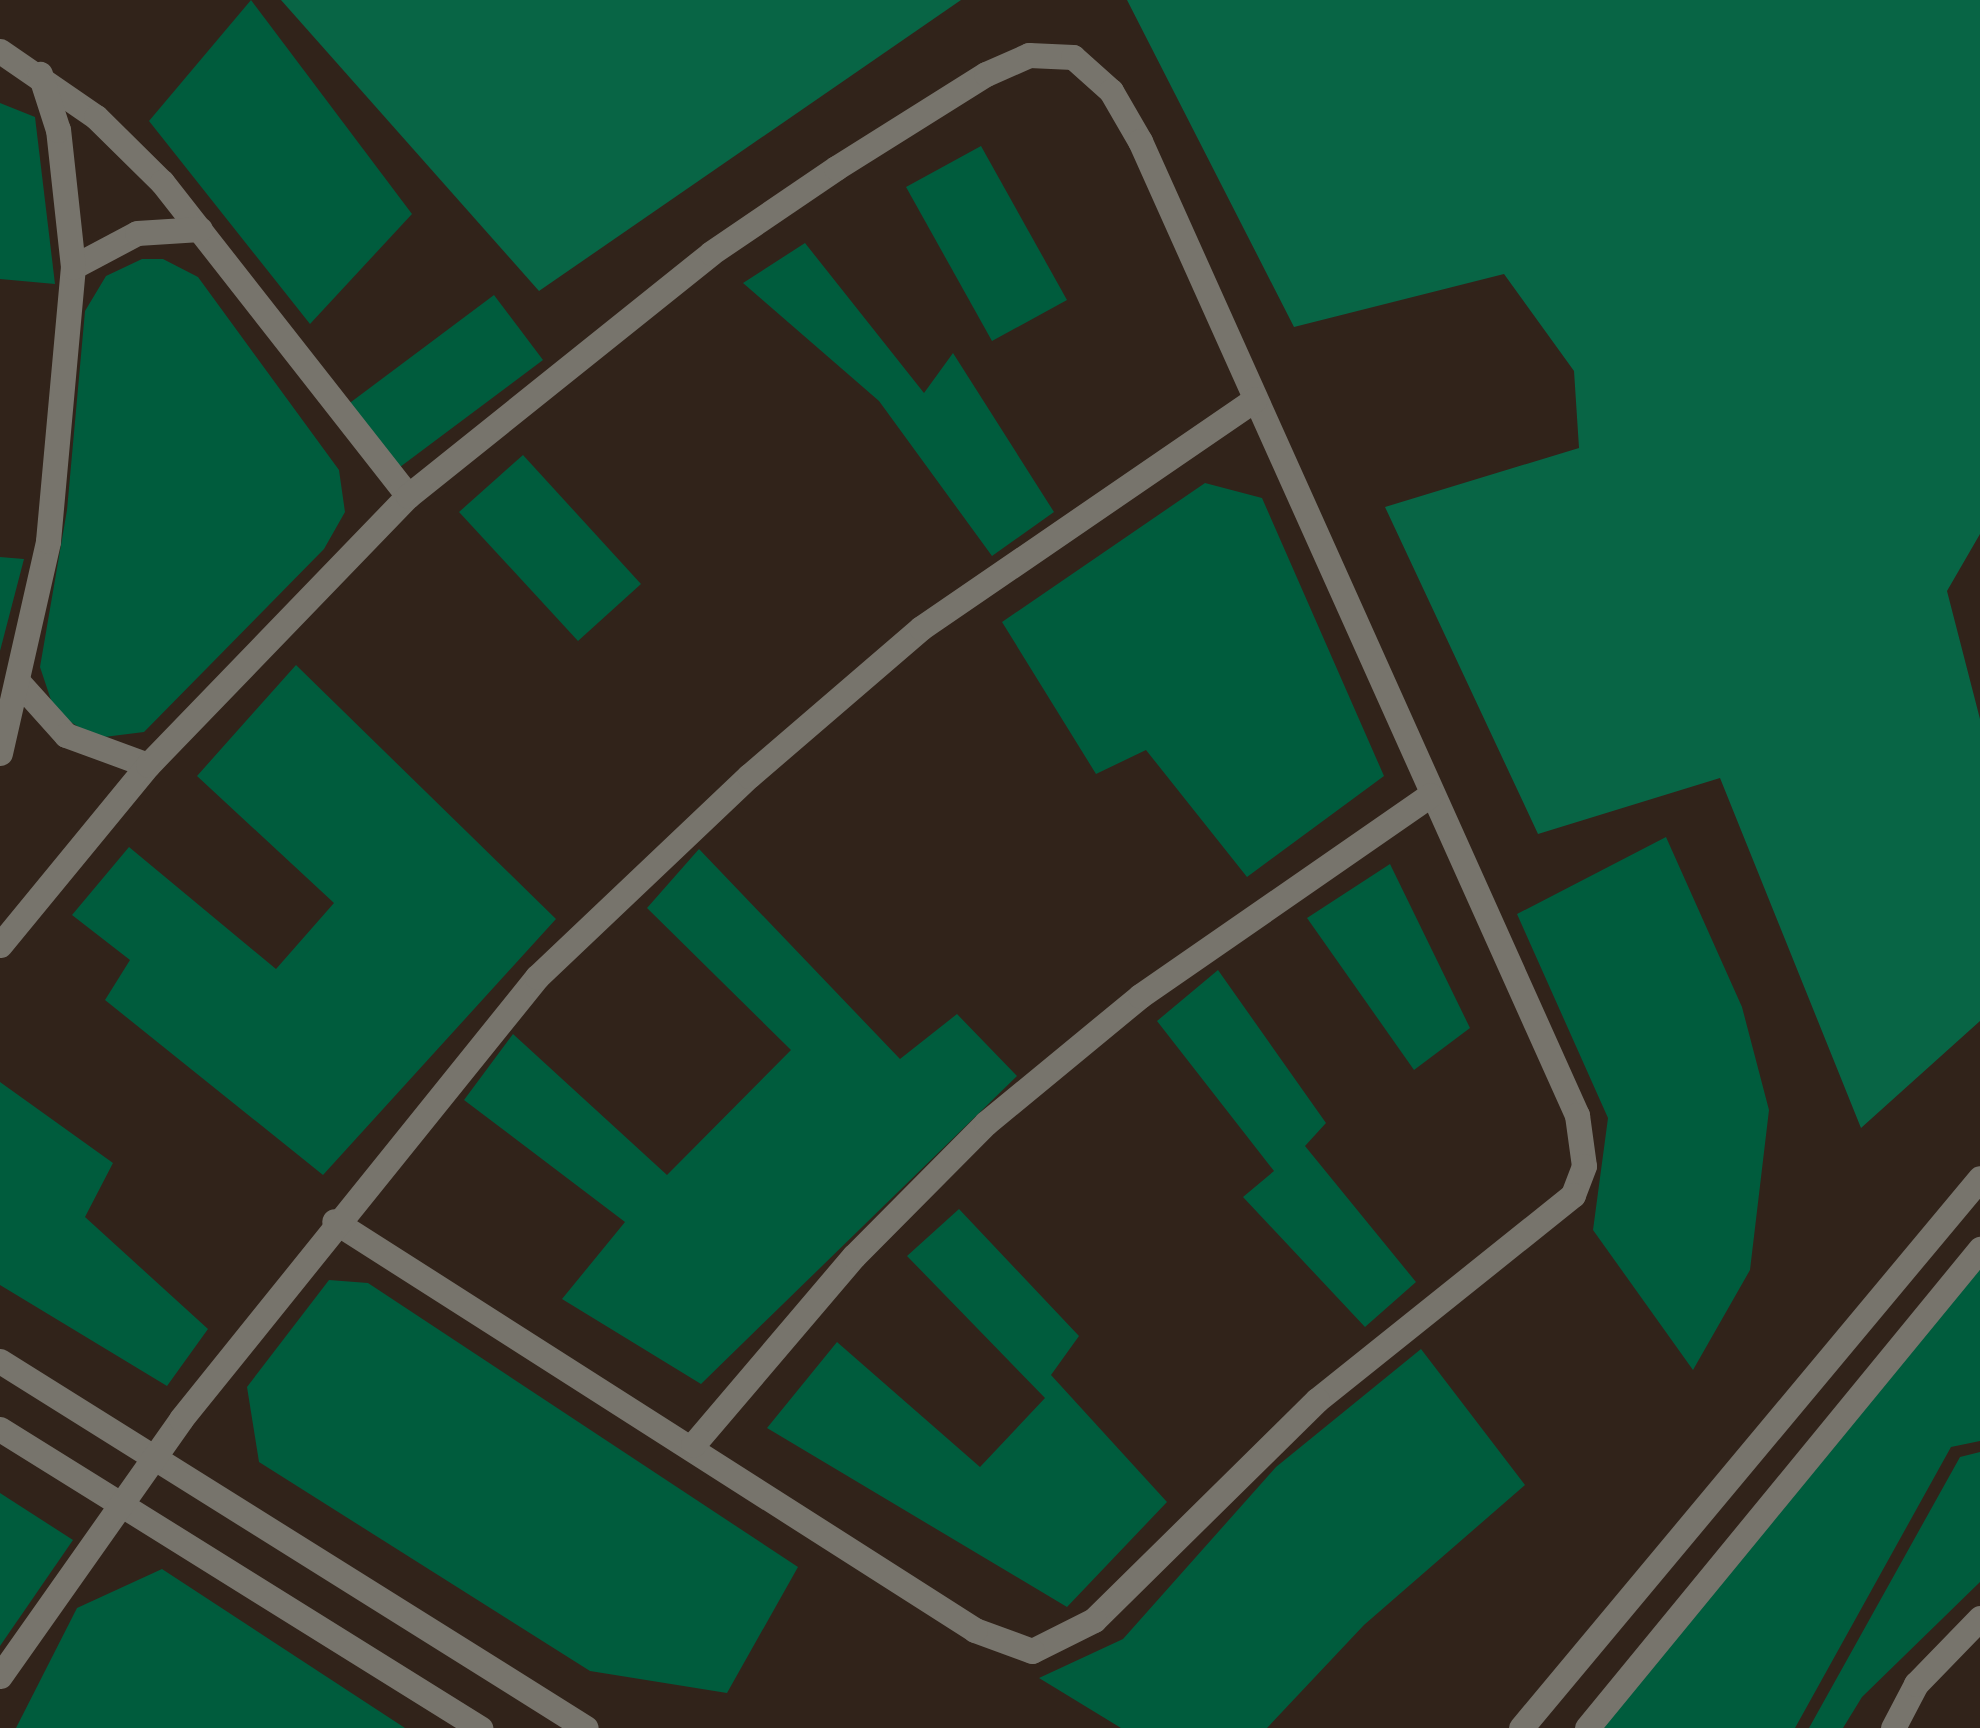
<!DOCTYPE html>
<style>
body{margin:0}
#map{position:relative;width:1980px;height:1728px;overflow:hidden;background:#31231a;font-family:Lato,sans-serif}
div>[style]{position:absolute}
[style*='--x']{left:calc(var(--x)*1px);top:calc(var(--y)*1px);width:calc(var(--w)*1px);rotate:calc(var(--a)*1deg)}
.green>*{inset:0;background:#005c3d}
.forest>*{inset:0;background:#086545}
.minor>*{height:25px;margin:-12.5px;padding:0 12.5px;transform-origin:12.5px;border-radius:12.5px;background:#77746c}
span{translate:-50% -50%;white-space:nowrap;text-align:center;line-height:1.15;-webkit-text-stroke:8px #271a11;paint-order:stroke}
</style>
<div id="map">
<div class="green">
<i style="clip-path:polygon(251px 0,412px 214px,310px 324px,149px 121px)"></i>
<i style="clip-path:polygon(0 103px,35px 117px,55px 284px,0 279px)"></i>
<i style="clip-path:polygon(981px 146px,1067px 300px,992px 341px,906px 187px)"></i>
<i style="clip-path:polygon(805px 243px,924px 393px,953px 353px,1054px 512px,992px 556px,879px 401px,743px 283px)"></i>
<i style="clip-path:polygon(142px 259px,163px 259px,198px 277px,339px 470px,345px 512px,324px 549px,144px 732px,96px 738px,55px 712px,40px 667px,67px 510px,85px 311px,106px 276px)"></i>
<i style="clip-path:polygon(494px 295px,543px 360px,396px 470px,347px 405px)"></i>
<i style="clip-path:polygon(523px 455px,641px 584px,578px 641px,459px 512px)"></i>
<i style="clip-path:polygon(1205px 483px,1262px 498px,1384px 776px,1247px 877px,1146px 750px,1096px 774px,1002px 622px)"></i>
<i style="clip-path:polygon(0 557px,24px 559px,0 651px)"></i>
<i style="clip-path:polygon(296px 665px,556px 919px,323px 1175px,105px 1000px,130px 960px,72px 915px,129px 847px,276px 969px,334px 903px,197px 776px)"></i>
<i style="clip-path:polygon(1666px 837px,1742px 1007px,1769px 1110px,1750px 1270px,1693px 1370px,1593px 1230px,1608px 1118px,1517px 914px)"></i>
<i style="clip-path:polygon(699px 849px,900px 1059px,957px 1014px,1017px 1076px,701px 1384px,562px 1299px,625px 1222px,464px 1100px,513px 1034px,667px 1175px,791px 1050px,647px 908px)"></i>
<i style="clip-path:polygon(1390px 864px,1470px 1028px,1414px 1070px,1307px 918px)"></i>
<i style="clip-path:polygon(1218px 970px,1326px 1123px,1305px 1146px,1416px 1282px,1365px 1327px,1243px 1197px,1274px 1171px,1157px 1021px)"></i>
<i style="clip-path:polygon(0 1082px,113px 1163px,85px 1217px,208px 1329px,167px 1386px,0 1285px)"></i>
<i style="clip-path:polygon(959px 1209px,1079px 1336px,1051px 1375px,1167px 1502px,1067px 1607px,767px 1428px,837px 1342px,980px 1467px,1045px 1398px,907px 1256px)"></i>
<i style="clip-path:polygon(1980px 1249px,1980px 1441px,1951px 1447px,1795px 1728px,1587px 1728px)"></i>
<i style="clip-path:polygon(329px 1280px,368px 1283px,798px 1567px,727px 1693px,590px 1671px,259px 1462px,247px 1387px)"></i>
<i style="clip-path:polygon(1421px 1349px,1525px 1485px,1364px 1625px,1267px 1728px,1121px 1728px,1039px 1678px,1123px 1639px,1276px 1467px)"></i>
<i style="clip-path:polygon(1980px 1452px,1980px 1582px,1862px 1697px,1843px 1728px,1809px 1728px,1960px 1457px)"></i>
<i style="clip-path:polygon(0 1493px,73px 1540px,0 1646px)"></i>
<i style="clip-path:polygon(162px 1569px,405px 1728px,16px 1728px,77px 1608px)"></i>
</div>
<div class="forest">
<i style="clip-path:polygon(281px 0,961px 0,539px 291px)"></i>
<i style="clip-path:polygon(1127px 0,1980px 0,1980px 534px,1947px 591px,1980px 719px,1980px 1021px,1861px 1128px,1720px 778px,1538px 834px,1385px 507px,1579px 448px,1574px 371px,1504px 274px,1294px 327px)"></i>
</div>
<div class="minor">
<i style="--x:0;--y:51;--w:116;--a:34.5"></i>
<i style="--x:96;--y:117;--w:93;--a:44.6"></i>
<i style="--x:162;--y:182;--w:399;--a:51.9"></i>
<i style="--x:73;--y:267;--w:72;--a:-28"></i>
<i style="--x:137;--y:233;--w:63;--a:-3.6"></i>
<i style="--x:21;--y:685;--w:67;--a:48"></i>
<i style="--x:66;--y:735;--w:87;--a:20.1"></i>
<i style="--x:0;--y:753;--w:217;--a:-77.2"></i>
<i style="--x:48;--y:541;--w:275;--a:-84.8"></i>
<i style="--x:73;--y:267;--w:138;--a:-96.2"></i>
<i style="--x:58;--y:130;--w:59;--a:-107.8"></i>
<i style="--x:0;--y:945;--w:233;--a:-50.6"></i>
<i style="--x:148;--y:765;--w:374;--a:-46"></i>
<i style="--x:408;--y:496;--w:388;--a:-38.7"></i>
<i style="--x:711;--y:253;--w:151;--a:-34.2"></i>
<i style="--x:836;--y:168;--w:177;--a:-32.1"></i>
<i style="--x:986;--y:74;--w:47;--a:-23.8"></i>
<i style="--x:1029;--y:55;--w:44;--a:2.6"></i>
<i style="--x:1073;--y:57;--w:51;--a:41.8"></i>
<i style="--x:1111;--y:91;--w:58;--a:59.9"></i>
<i style="--x:1140;--y:141;--w:1068;--a:65.84"></i>
<i style="--x:1577;--y:1115;--w:51;--a:82.2"></i>
<i style="--x:1584;--y:1166;--w:31;--a:111"></i>
<i style="--x:1573;--y:1195;--w:328;--a:141.3"></i>
<i style="--x:1317;--y:1400;--w:313;--a:135.4"></i>
<i style="--x:1094;--y:1620;--w:69;--a:153.4"></i>
<i style="--x:1032;--y:1651;--w:61;--a:-159.8"></i>
<i style="--x:975;--y:1630;--w:760;--a:-147.46"></i>
<i style="--x:0;--y:1361;--w:691;--a:32.06"></i>
<i style="--x:0;--y:1429;--w:566;--a:31.92"></i>
<i style="--x:693;--y:1445;--w:248;--a:-49.6"></i>
<i style="--x:854;--y:1256;--w:187;--a:-45.2"></i>
<i style="--x:986;--y:1123;--w:200;--a:-39.5"></i>
<i style="--x:1140;--y:996;--w:353;--a:-34.7"></i>
<i style="--x:0;--y:1676;--w:314;--a:-54.8"></i>
<i style="--x:181;--y:1419;--w:568;--a:-51.15"></i>
<i style="--x:537;--y:977;--w:292;--a:-43.5"></i>
<i style="--x:749;--y:776;--w:227;--a:-40.7"></i>
<i style="--x:921;--y:628;--w:405;--a:-34.4"></i>
<i style="--x:1521;--y:1728;--w:716;--a:-50.15"></i>
<i style="--x:1587;--y:1728;--w:620;--a:-50.63"></i>
<i style="--x:1893;--y:1728;--w:50;--a:-62.4"></i>
<i style="--x:1916;--y:1684;--w:92;--a:-45.9"></i>
</div>
</div>
